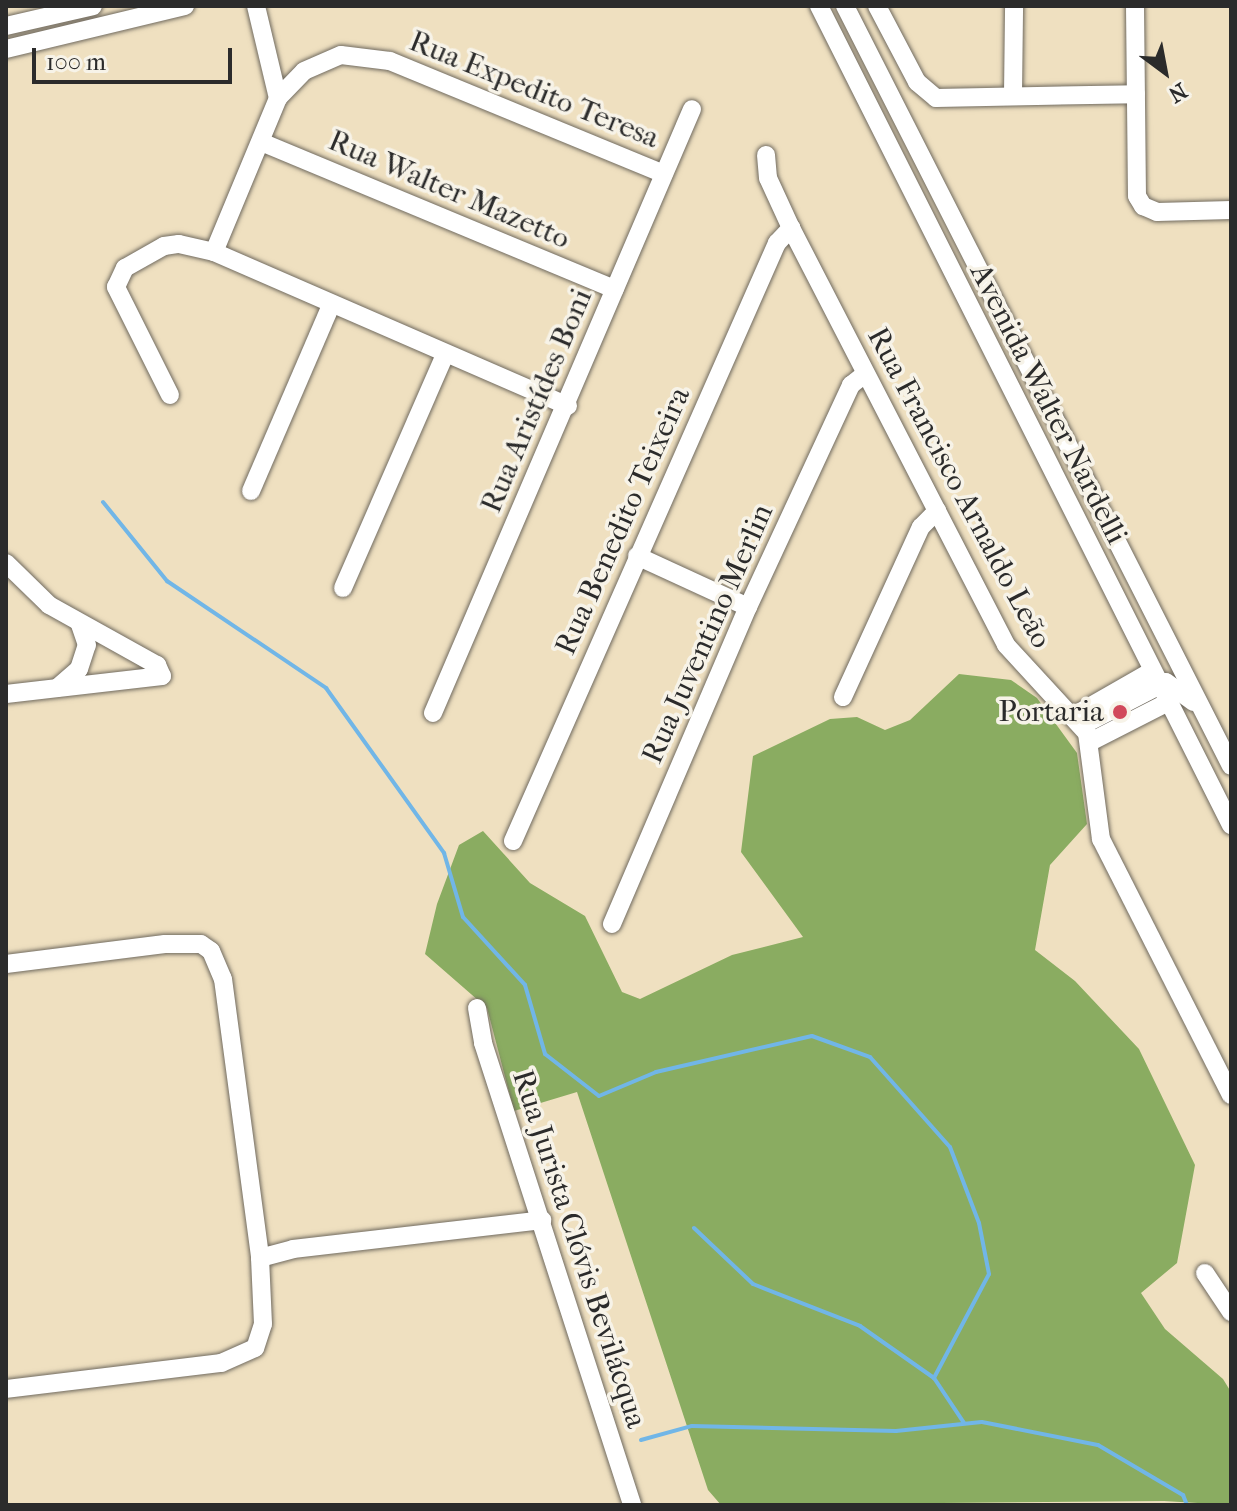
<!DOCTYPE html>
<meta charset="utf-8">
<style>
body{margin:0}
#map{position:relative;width:1237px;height:1511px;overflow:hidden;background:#efe0c0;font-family:"IM FELL French Canon",serif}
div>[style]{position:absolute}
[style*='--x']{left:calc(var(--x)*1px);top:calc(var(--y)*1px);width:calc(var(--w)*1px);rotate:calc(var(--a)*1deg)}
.forest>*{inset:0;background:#8aac61}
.stream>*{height:4px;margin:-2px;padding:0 2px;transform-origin:2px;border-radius:2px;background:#71b6e7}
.roads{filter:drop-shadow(0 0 2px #706a5f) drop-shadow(0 0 2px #706a5f)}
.minor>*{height:18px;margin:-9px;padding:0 9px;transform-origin:9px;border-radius:9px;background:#fff}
.dots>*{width:22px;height:22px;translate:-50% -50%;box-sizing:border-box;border:4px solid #f7f3e8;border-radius:50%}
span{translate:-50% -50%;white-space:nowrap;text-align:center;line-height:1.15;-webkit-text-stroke:7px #f7f3e8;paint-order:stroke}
.street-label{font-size:30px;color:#2b2b2b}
.poi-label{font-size:30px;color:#2b2b2b}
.right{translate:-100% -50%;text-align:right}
.frame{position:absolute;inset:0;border:8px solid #2b2b2b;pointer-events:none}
.north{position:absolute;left:1125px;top:32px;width:80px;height:80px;-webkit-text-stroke:6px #f7f3e8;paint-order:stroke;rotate:148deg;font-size:22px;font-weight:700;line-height:32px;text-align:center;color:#2b2b2b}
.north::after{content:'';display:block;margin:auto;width:28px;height:36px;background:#2b2b2b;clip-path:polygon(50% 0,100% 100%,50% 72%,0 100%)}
.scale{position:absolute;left:32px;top:48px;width:200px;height:36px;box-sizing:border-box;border:4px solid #2b2b2b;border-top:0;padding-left:10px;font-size:24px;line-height:28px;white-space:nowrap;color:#2b2b2b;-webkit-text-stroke:6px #f7f3e8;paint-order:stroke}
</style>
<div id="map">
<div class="forest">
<i style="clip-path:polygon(959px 674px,1011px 680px,1037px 698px,1077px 753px,1087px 824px,1050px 865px,1035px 950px,1075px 981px,1139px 1049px,1195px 1165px,1177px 1263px,1141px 1293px,1165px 1329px,1223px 1379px,1231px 1392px,1231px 1505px,1164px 1501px,721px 1505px,708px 1490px,577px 1092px,514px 1111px,487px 1008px,425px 954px,437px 904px,459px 845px,483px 831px,530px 883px,585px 916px,622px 992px,640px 999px,732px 955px,803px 937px,741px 852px,753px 756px,830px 719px,857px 717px,885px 730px,910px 720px)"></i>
</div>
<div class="stream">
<i style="--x:103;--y:502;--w:102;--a:51"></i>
<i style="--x:167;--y:581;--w:192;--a:33.9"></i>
<i style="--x:326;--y:688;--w:203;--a:54.4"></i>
<i style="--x:444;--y:853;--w:67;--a:73.5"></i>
<i style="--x:463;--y:917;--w:92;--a:47.6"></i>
<i style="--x:525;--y:985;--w:72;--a:73.8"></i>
<i style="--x:545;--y:1054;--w:68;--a:37.9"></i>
<i style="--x:599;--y:1096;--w:62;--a:-22.8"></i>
<i style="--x:656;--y:1072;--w:160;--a:-13"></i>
<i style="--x:812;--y:1036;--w:62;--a:19.9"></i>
<i style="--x:870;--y:1057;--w:120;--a:48.4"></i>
<i style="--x:950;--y:1147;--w:81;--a:69.1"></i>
<i style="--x:979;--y:1223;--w:52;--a:78.9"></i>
<i style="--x:989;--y:1274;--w:118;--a:117.9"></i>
<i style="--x:694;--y:1228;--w:81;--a:43.5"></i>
<i style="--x:753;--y:1284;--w:115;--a:21.4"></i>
<i style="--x:860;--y:1326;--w:90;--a:35.1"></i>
<i style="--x:934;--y:1378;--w:54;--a:56.3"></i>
<i style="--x:641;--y:1440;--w:53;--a:-15.4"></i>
<i style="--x:692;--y:1426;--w:204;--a:1.4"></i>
<i style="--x:896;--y:1431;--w:86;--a:-6"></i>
<i style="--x:982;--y:1422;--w:118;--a:11.2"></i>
<i style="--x:1098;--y:1445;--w:99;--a:30.5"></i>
<i style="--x:1183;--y:1495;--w:11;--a:68"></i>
</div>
<div class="roads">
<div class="minor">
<i style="--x:256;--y:6;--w:95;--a:76.6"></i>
<i style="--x:819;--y:6;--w:917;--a:63.3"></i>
<i style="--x:845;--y:6;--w:852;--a:63.07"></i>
<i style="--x:877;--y:6;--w:86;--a:62.2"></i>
<i style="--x:917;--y:82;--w:25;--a:40"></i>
<i style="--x:936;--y:98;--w:200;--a:-1.1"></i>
<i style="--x:1135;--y:6;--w:190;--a:89.4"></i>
<i style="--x:1137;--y:196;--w:12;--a:59"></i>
<i style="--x:1143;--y:206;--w:15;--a:23"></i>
<i style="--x:1157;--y:212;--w:74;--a:-1.5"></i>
<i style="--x:6;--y:26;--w:89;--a:-12.9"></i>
<i style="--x:6;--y:49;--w:184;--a:-13.5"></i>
<i style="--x:1013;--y:94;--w:88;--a:-89.3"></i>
<i style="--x:261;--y:142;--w:383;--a:22.6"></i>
<i style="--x:766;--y:155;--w:23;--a:85"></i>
<i style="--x:768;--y:178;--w:55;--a:65.3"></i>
<i style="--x:791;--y:228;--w:469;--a:62.7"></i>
<i style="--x:1006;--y:645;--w:120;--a:47.4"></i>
<i style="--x:1087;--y:733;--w:107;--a:82.5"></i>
<i style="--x:1101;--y:839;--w:287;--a:63.1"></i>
<i style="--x:214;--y:252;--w:167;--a:-67.4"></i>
<i style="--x:278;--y:98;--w:37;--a:-46"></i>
<i style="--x:304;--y:71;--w:40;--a:-23.4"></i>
<i style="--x:341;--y:55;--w:49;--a:7"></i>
<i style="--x:390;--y:61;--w:296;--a:22.4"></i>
<i style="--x:170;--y:395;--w:121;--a:-116.6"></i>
<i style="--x:116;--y:287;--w:21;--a:-65"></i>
<i style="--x:125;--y:268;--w:45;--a:-29.4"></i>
<i style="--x:164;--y:246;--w:15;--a:-8"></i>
<i style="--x:179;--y:244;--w:36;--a:13"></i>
<i style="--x:214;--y:252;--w:386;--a:23.5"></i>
<i style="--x:251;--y:491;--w:202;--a:-66.7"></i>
<i style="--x:637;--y:556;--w:122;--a:24.7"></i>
<i style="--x:6;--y:563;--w:60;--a:44.3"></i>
<i style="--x:49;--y:605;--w:124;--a:29.1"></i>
<i style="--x:157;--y:665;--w:12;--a:66"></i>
<i style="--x:162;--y:676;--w:157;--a:173.4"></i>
<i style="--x:343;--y:588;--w:255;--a:-66.4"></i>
<i style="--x:57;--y:688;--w:29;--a:-41"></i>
<i style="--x:79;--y:669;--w:25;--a:-72"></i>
<i style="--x:87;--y:645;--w:21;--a:-109"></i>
<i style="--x:843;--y:697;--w:187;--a:-65.4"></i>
<i style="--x:921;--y:527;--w:23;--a:-45"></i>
<i style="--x:433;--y:713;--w:657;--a:-66.79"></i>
<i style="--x:1075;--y:715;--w:89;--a:-29.7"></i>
<i style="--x:1083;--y:725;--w:93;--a:-27.4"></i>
<i style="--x:1166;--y:682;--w:34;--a:36"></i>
<i style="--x:1090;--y:742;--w:88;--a:-27.1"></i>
<i style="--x:513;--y:841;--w:654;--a:-66.18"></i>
<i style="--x:777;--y:243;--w:21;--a:-47"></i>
<i style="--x:612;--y:924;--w:345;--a:-66.8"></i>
<i style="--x:748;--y:607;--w:245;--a:-65.1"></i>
<i style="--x:851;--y:385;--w:18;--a:-38"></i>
<i style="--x:6;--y:964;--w:160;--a:-7.2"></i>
<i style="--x:165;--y:944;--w:36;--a:0"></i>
<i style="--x:201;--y:944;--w:12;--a:35"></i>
<i style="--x:211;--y:951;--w:30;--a:67"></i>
<i style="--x:223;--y:979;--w:281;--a:82.4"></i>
<i style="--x:260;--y:1258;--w:66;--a:87.4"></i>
<i style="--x:263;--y:1324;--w:25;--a:108"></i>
<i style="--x:255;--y:1348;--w:37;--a:156"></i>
<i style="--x:221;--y:1363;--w:217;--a:173.1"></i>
<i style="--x:477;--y:1008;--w:36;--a:80"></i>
<i style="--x:483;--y:1043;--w:485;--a:72.1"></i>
<i style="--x:260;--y:1258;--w:34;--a:-15"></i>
<i style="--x:293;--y:1249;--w:251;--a:-6.6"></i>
<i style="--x:1205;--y:1273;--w:47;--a:56.3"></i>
</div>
</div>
<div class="dots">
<i style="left:1120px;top:712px;background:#d1495b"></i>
</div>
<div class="street-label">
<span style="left:534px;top:90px;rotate:22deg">Rua Expedito Teresa</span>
<span style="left:449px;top:190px;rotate:23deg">Rua Walter Mazetto</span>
<span style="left:537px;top:401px;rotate:-67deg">Rua Aristídes Boni</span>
<span style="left:1048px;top:404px;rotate:63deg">Avenida Walter Nardelli</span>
<span style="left:959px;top:488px;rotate:62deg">Rua Francisco Arnaldo Leão</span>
<span style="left:623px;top:521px;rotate:-66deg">Rua Benedito Teixeira</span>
<span style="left:708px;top:634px;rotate:-66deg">Rua Juventino Merlin</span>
<span style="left:579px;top:1249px;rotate:72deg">Rua Jurista Clóvis Bevilácqua</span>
</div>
<div class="poi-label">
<span class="right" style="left:1104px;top:712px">Portaria</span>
</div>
<div class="frame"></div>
<div class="north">N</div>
<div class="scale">100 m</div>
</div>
